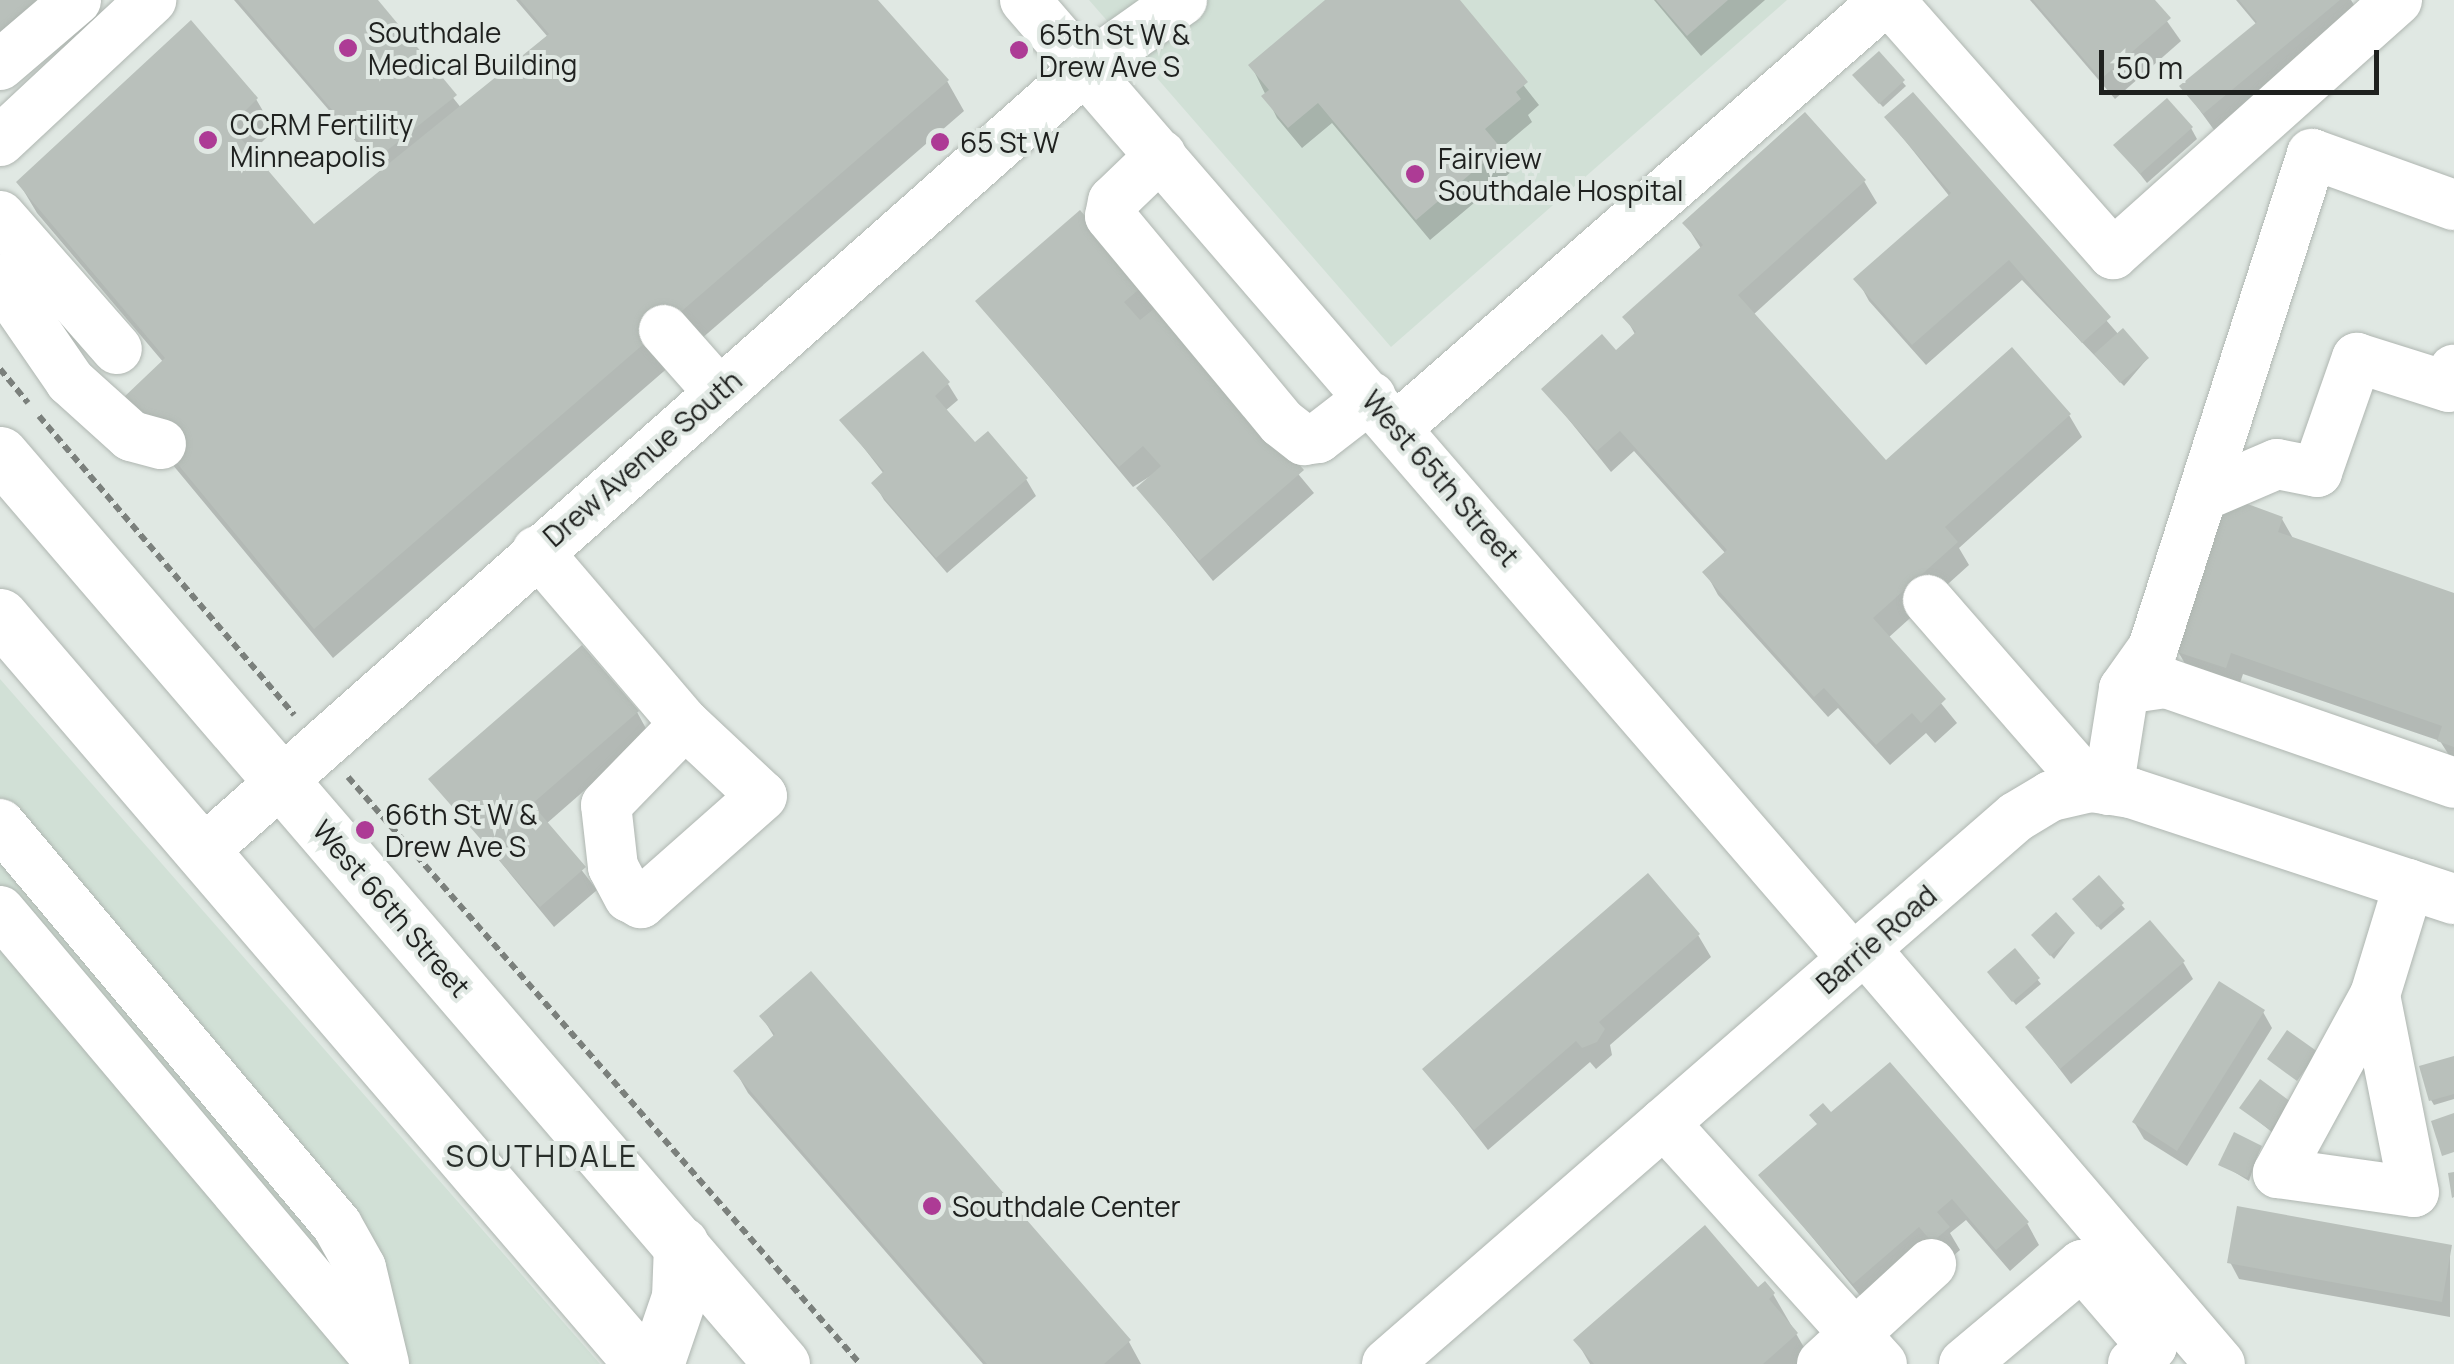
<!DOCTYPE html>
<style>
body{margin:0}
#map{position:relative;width:2454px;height:1364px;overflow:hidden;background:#e0e8e3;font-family:Manrope,sans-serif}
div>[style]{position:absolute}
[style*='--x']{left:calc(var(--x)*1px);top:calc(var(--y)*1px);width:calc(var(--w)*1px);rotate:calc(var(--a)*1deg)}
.built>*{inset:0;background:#d1e0d6}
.shadow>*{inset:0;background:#0003}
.building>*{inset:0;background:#b9c0bb}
.path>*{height:6px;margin-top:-3px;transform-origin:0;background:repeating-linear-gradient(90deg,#7b807c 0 8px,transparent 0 13px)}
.roads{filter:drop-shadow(0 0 2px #afb6b1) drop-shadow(0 0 2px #afb6b1)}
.minor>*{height:50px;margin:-25px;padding:0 25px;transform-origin:25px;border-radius:25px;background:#fff}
.major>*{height:55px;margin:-27.5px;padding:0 27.5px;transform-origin:27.5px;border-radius:27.5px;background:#fff}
.dots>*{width:28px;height:28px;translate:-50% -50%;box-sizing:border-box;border:5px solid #e0e8e3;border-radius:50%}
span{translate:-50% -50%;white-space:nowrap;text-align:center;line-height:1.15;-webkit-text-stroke:8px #e0e8e3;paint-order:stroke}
.poi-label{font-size:28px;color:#1f211f}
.left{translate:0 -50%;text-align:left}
.street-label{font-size:28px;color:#1f211f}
.neighbourhood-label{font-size:30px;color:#282e2a;letter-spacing:2.5px}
.scale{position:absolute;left:2099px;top:50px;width:280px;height:45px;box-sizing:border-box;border:5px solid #1f211f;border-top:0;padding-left:12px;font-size:30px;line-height:35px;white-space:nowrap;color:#1f211f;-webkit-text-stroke:8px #e0e8e3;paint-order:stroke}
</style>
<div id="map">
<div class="built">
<i style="clip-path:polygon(1089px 0,1787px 0,1391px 347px)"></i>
<i style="clip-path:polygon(0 679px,600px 1364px,0 1364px)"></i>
</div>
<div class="shadow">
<i style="clip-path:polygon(234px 0,375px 0,462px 109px,547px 36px,516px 0,875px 0,947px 81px,964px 111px,333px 658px,143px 429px,164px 363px,37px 213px,19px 183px,256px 99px,274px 130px,250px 154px,313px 227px,384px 174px)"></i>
<i style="clip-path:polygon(1329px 0,1456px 0,1539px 105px,1528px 115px,1532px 122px,1499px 150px,1512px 171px,1430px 240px,1332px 123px,1302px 148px,1277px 118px,1251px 65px)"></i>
<i style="clip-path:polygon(1654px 0,1765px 0,1701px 56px)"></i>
<i style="clip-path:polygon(2030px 0,2152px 0,2181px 41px,2115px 99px)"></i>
<i style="clip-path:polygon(2236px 0,2351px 0,2360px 15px,2217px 134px,2182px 86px,2257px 25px)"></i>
<i style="clip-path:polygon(1878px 54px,1906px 86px,1883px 107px,1858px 80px)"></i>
<i style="clip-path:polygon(1912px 96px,2119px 335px,2147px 359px,2124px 386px,2022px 280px,1926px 365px,1869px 301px,1857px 279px,1950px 197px,1887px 118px)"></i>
<i style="clip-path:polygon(2191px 128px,2197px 139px,2147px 183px,2117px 145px)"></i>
<i style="clip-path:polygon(1864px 181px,1877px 203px,1753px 315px,1886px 463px,2069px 415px,2082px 437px,1959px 548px,1969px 565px,1888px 638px,1957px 723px,1935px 743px,1926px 733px,1890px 765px,1838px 708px,1828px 717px,1718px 595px,1706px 573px,1726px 554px,1634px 451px,1611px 472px,1544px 389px,1615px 354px,1636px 336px,1626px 318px,1702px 250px,1685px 223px)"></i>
<i style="clip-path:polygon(1142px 286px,1314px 493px,1213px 581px,1139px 489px,1160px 470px,1133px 487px,978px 302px)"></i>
<i style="clip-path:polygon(948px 384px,958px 400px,945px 411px,975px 445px,1026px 479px,1036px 496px,947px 573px,884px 500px,874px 483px,884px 474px,843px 421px)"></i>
<i style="clip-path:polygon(2282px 519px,2294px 540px,2454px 595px,2454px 763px,2440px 741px,2243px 674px,2238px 689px,2190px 672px,2177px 650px)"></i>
<i style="clip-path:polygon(637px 712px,649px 734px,546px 824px,597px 890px,554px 927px,432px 779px)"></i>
<i style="clip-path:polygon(2098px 878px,2125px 909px,2101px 930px,2078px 904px)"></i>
<i style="clip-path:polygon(2073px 934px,2054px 959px,2037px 940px)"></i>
<i style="clip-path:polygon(1698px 935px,1711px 957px,1610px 1045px,1612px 1055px,1596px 1069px,1590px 1062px,1488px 1150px,1425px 1069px)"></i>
<i style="clip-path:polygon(2015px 952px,2041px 984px,2016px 1005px,1993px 977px)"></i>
<i style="clip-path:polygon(2183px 962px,2193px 979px,2071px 1084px,2028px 1028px)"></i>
<i style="clip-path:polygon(2263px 1012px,2272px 1028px,2187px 1166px,2144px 1139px,2134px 1122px)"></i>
<i style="clip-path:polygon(762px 1017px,1129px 1342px,1141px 1364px,983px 1364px,748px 1093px,736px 1072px,775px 1038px)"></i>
<i style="clip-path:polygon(2454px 1058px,2454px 1099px,2434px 1105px,2431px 1100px)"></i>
<i style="clip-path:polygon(2289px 1103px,2273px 1133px,2242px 1108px)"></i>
<i style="clip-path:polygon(1831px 1115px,2027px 1223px,2039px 1245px,2010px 1271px,1966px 1220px,1950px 1233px,1960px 1250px,1946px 1262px,1867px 1304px,1762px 1176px)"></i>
<i style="clip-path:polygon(2260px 1148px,2249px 1181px,2221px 1164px)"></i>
<i style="clip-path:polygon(2450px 1247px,2450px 1317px,2239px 1279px,2230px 1262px)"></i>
<i style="clip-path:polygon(1758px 1290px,1773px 1294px,1809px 1356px,1800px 1364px,1590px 1364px,1576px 1340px)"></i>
</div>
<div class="building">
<i style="clip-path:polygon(0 0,63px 0,0 55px)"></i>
<i style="clip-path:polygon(238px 0,378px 0,457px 95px,375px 160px)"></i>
<i style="clip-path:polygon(520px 0,878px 0,949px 80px,314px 629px,123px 398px,165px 358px,16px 182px,191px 20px,258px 98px,230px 126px,314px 224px,549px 34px)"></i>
<i style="clip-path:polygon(1325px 0,1460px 0,1528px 82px,1516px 92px,1521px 99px,1485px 129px,1501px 148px,1416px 220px,1318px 103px,1288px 128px,1261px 96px,1269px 90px,1248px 65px)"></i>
<i style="clip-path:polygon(1656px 0,1728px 0,1687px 36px)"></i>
<i style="clip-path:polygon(2033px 0,2155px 0,2171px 18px,2101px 79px)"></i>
<i style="clip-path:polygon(2239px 0,2340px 0,2203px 114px,2179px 86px,2257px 22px)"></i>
<i style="clip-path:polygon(1879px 51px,1905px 80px,1879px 104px,1852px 75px)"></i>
<i style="clip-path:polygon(1913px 92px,2111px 317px,2082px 343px,2009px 260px,1912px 345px,1853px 279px,1951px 193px,1884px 117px)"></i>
<i style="clip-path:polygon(2167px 98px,2193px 127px,2140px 174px,2113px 145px)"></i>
<i style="clip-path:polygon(1805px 112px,1866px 180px,1738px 295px,1886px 460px,2012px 347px,2071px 414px,1945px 527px,1958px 542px,1873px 618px,1946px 699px,1921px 723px,1912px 713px,1876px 745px,1824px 688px,1814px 697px,1702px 572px,1727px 550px,1620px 431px,1597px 451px,1541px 389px,1602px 334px,1616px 350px,1636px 332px,1622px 317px,1703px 245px,1682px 223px)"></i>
<i style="clip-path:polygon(1080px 210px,1144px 285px,1124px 302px,1140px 320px,1160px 304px,1304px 470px,1199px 561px,1136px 488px,1161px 466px,1143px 446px,1119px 467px,975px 301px)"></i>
<i style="clip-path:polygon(2123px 328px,2149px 358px,2120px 383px,2094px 354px)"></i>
<i style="clip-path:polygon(923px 351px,950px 382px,935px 396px,975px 442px,988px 431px,1028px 478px,936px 558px,871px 483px,884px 471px,839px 420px)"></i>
<i style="clip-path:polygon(2226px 496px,2283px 517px,2278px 532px,2454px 593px,2454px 747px,2437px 741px,2442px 726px,2231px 653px,2226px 668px,2174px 651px)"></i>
<i style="clip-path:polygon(582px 645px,639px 711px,532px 804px,586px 867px,540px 907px,428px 779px)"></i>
<i style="clip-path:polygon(1648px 873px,1700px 934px,1599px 1022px,1605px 1029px,1597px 1042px,1582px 1048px,1576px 1041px,1474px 1130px,1422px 1069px)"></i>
<i style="clip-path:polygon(2099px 875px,2124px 903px,2097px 927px,2072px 899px)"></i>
<i style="clip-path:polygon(2056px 912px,2075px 933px,2050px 956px,2031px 935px)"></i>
<i style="clip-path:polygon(2150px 920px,2185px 961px,2060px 1069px,2025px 1027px)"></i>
<i style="clip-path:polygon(2015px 948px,2040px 978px,2012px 1002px,1987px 972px)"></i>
<i style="clip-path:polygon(811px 971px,1131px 1340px,1104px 1364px,987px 1364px,733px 1071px,775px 1034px,759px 1016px)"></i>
<i style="clip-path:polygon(2219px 981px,2265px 1010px,2177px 1151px,2132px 1122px)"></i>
<i style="clip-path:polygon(2287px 1030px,2318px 1052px,2297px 1081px,2267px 1059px)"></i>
<i style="clip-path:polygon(2454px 1056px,2454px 1094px,2429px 1101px,2419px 1066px)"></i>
<i style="clip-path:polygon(1890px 1062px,2029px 1222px,1996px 1250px,1952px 1199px,1937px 1212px,1950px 1227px,1932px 1242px,1919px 1227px,1853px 1284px,1758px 1175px,1817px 1124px,1809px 1115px,1823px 1103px,1831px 1112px)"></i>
<i style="clip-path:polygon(2260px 1079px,2291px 1102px,2270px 1130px,2239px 1108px)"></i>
<i style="clip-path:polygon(2454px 1113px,2454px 1152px,2442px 1156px,2431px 1121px)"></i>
<i style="clip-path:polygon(2234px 1132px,2262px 1146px,2247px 1178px,2218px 1165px)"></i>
<i style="clip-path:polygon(2454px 1172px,2454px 1197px,2452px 1198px,2448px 1173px)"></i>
<i style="clip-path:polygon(2237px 1206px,2452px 1245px,2442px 1302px,2227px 1263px)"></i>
<i style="clip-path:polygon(1705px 1225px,1758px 1287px,1765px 1281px,1775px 1293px,1769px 1299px,1798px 1333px,1763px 1364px,1594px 1364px,1573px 1340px)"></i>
</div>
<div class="path">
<i style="--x:0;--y:369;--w:44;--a:50.5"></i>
<i style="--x:39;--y:416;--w:393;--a:49.5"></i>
<i style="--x:348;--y:777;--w:779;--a:48.9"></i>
</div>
<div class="roads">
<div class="minor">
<i style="--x:1025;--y:0;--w:1267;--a:49.19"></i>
<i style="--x:1889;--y:0;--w:339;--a:48.6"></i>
<i style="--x:2113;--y:254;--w:381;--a:-41.8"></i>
<i style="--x:0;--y:65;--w:100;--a:-40.5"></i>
<i style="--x:0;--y:141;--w:207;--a:-43"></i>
<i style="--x:1161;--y:155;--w:66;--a:136.2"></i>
<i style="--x:1113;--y:201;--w:15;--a:101"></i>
<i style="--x:1110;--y:216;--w:269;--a:50.3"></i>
<i style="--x:1282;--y:423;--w:28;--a:38"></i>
<i style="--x:1304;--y:440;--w:14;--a:-8"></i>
<i style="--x:1318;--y:438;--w:67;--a:-37.7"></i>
<i style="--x:0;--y:216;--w:177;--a:48.7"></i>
<i style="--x:0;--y:279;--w:124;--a:55.5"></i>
<i style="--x:70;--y:381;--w:82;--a:42"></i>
<i style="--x:131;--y:436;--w:31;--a:15"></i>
<i style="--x:664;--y:330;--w:81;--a:48.5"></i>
<i style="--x:1397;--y:427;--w:649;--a:-41.13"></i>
<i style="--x:2207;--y:494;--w:76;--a:-23.2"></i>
<i style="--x:2277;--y:464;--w:41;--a:11.3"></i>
<i style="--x:2317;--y:472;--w:121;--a:-70.7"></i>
<i style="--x:2357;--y:358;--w:96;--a:17.5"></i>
<i style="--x:2449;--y:387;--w:18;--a:-74"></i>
<i style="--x:537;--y:551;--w:228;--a:49.5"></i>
<i style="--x:685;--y:724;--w:105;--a:43.1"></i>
<i style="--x:762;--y:796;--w:162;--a:138.5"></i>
<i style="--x:641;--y:903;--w:13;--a:-153"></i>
<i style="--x:629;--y:897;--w:34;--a:-118"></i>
<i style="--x:613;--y:867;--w:62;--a:-96.4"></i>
<i style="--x:606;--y:805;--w:113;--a:-45.7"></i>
<i style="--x:1928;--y:600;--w:248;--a:48.9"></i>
<i style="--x:2124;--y:689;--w:42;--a:-8.1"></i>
<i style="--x:2166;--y:683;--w:305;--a:19.1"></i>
<i style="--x:2108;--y:790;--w:102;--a:-81"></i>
<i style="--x:2124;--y:689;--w:50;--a:-54.7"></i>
<i style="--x:2153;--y:648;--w:519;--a:-72.16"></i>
<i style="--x:2312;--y:154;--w:151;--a:19.8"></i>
<i style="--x:0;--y:824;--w:524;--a:49.96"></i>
<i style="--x:337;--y:1225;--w:49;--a:60.8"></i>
<i style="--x:361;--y:1268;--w:99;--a:76.5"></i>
<i style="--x:203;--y:851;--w:1179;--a:-41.56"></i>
<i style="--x:1085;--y:69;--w:119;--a:-35.4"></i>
<i style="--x:0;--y:911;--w:593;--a:49.86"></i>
<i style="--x:1865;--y:949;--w:546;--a:49.46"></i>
<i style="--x:2375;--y:995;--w:203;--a:118.6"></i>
<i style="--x:2278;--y:1173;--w:137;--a:8"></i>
<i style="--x:2414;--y:1192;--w:201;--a:-101.2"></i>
<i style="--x:2375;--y:995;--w:116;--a:-73"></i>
<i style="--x:1664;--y:1123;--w:325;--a:47.9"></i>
<i style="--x:1387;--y:1364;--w:834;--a:-41.01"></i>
<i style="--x:2016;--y:817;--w:41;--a:-31"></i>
<i style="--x:2051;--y:796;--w:41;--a:-12.7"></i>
<i style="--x:2091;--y:787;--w:40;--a:8.5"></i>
<i style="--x:2131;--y:793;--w:340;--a:18.2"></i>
<i style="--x:1822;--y:1364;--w:148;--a:-42.5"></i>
<i style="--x:1964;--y:1364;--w:154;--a:-40"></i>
<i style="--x:2082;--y:1265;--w:107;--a:49.2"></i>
<i style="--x:2152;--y:1346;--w:26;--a:137"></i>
</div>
<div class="major">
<i style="--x:0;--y:454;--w:1200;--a:49.33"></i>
<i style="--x:0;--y:616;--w:986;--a:49.36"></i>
<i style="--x:656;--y:1364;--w:71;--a:-71.1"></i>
<i style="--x:679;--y:1297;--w:53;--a:-87.8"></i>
</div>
</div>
<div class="dots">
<i style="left:348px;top:48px;background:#ad3b95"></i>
<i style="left:1019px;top:50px;background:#ad3b95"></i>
<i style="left:208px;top:140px;background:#ad3b95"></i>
<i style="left:940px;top:142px;background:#ad3b95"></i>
<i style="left:1415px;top:174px;background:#ad3b95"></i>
<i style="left:365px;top:830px;background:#ad3b95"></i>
<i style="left:932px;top:1206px;background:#ad3b95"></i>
</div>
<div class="poi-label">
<span class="left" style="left:368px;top:48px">Southdale<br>Medical Building</span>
<span class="left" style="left:1039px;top:50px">65th St W &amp;<br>Drew Ave S</span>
<span class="left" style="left:230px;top:140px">CCRM Fertility<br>Minneapolis</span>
<span class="left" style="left:960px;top:142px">65 St W</span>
<span class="left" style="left:1438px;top:174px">Fairview<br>Southdale Hospital</span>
<span class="left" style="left:385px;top:830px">66th St W &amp;<br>Drew Ave S</span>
<span class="left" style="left:952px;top:1206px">Southdale Center</span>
</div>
<div class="street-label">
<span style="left:642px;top:458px;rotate:-41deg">Drew Avenue South</span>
<span style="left:1441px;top:478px;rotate:49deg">West 65th Street</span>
<span style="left:392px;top:908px;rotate:49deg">West 66th Street</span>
<span style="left:1876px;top:939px;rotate:-41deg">Barrie Road</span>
</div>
<div class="neighbourhood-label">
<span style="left:542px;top:1156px">SOUTHDALE</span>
</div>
<div class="scale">50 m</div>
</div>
